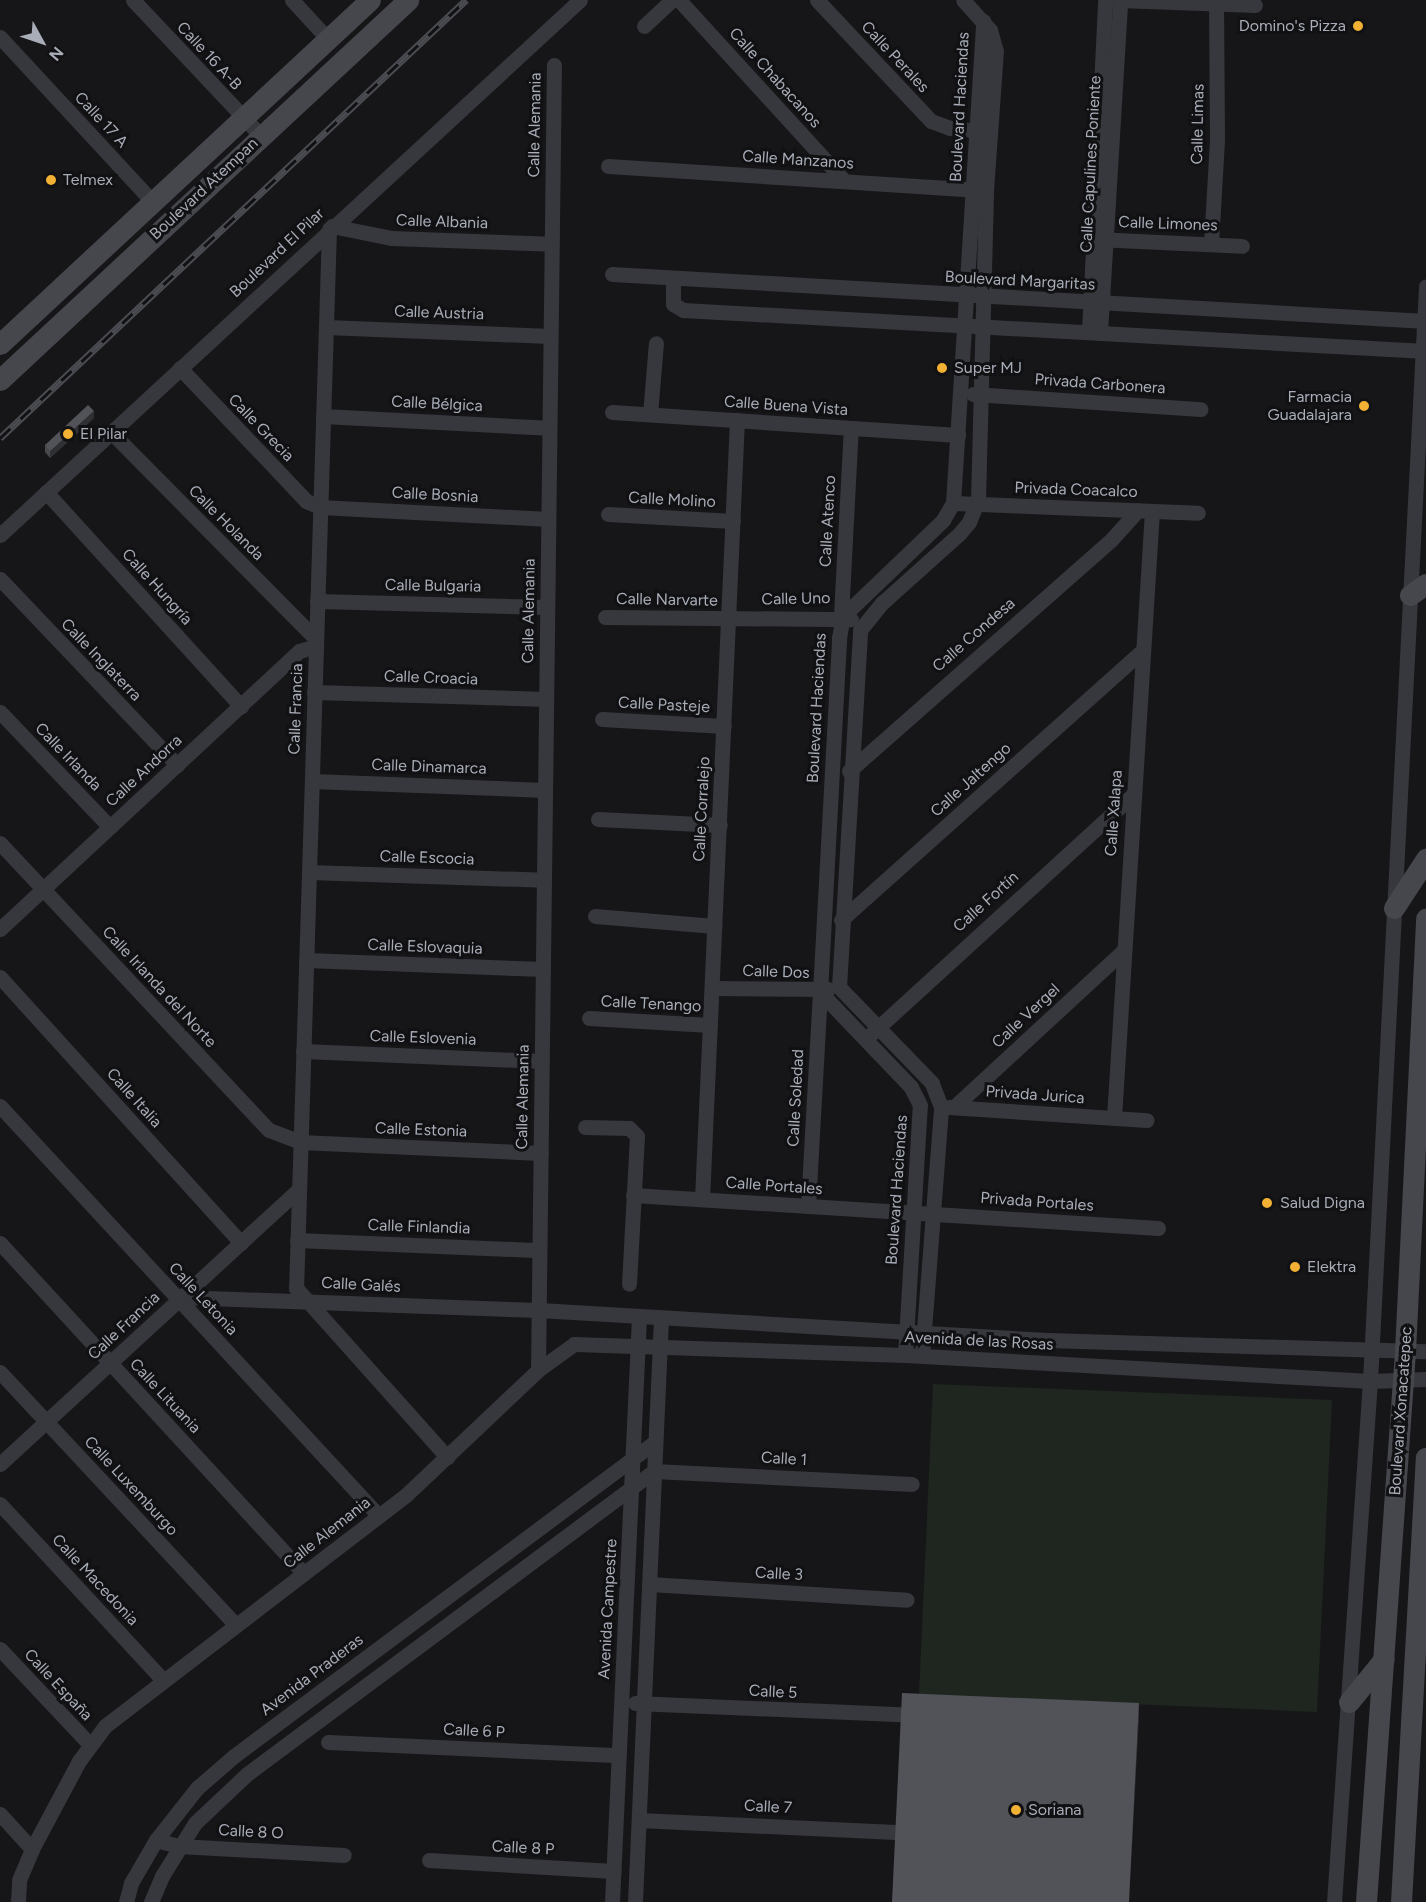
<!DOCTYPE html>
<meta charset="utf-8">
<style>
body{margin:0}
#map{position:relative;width:1426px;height:1902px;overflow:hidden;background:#161618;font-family:Figtree,sans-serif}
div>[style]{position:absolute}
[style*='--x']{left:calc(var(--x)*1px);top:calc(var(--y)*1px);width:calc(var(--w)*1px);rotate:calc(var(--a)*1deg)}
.green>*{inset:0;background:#1e261f}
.street>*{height:15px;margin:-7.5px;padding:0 7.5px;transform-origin:7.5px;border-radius:7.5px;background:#37383d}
.secondary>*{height:21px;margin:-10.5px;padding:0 10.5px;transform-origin:10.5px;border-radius:10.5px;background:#45474d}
.rail>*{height:7px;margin-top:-3.5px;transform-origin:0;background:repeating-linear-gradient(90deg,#111113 0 14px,#4a4c52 0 28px);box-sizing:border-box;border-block:2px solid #4a4c52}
.wall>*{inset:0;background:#47494d}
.shaded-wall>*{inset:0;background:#2f3033}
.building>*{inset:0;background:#525359}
.dots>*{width:16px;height:16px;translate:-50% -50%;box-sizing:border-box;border:3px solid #111113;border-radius:50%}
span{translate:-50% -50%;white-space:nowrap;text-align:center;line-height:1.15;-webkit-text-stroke:6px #111113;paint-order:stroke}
.poi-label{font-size:16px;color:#a8adb8}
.right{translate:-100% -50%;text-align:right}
.left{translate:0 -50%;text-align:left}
.street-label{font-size:16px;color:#a8adb8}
.north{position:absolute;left:12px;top:12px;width:60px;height:60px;-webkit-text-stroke:4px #111113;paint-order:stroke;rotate:130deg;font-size:16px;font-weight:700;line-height:24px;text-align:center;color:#a8adb8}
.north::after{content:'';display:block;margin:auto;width:21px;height:27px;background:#a8adb8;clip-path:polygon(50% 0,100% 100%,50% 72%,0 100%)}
</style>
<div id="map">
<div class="green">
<i style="clip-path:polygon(933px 1384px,1332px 1400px,1317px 1712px,919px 1695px)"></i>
</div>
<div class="street">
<i style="--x:133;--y:0;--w:187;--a:46.7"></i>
<i style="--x:292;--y:0;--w:52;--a:47.4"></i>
<i style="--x:679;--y:0;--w:245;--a:47.6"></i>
<i style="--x:817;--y:0;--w:166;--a:46.7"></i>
<i style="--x:931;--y:121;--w:20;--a:20"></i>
<i style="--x:950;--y:128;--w:37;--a:6"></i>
<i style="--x:1119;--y:0;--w:136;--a:2.1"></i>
<i style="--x:644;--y:26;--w:38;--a:-43"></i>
<i style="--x:0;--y:37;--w:224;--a:47.2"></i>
<i style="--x:608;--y:166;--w:376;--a:3.7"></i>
<i style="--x:332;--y:226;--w:60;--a:11.5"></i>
<i style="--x:391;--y:238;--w:160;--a:2.1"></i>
<i style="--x:329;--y:229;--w:1060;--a:91.78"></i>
<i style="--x:296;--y:1288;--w:227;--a:48.2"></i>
<i style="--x:1096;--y:239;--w:146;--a:2.7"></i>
<i style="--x:1211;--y:244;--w:103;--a:-86.7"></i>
<i style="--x:1217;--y:141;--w:135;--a:-90.4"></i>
<i style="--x:612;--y:274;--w:815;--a:3.3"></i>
<i style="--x:673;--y:280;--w:24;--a:90"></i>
<i style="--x:673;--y:304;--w:12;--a:31"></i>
<i style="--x:683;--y:310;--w:744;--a:3.16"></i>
<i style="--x:326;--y:327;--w:224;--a:2.3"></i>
<i style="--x:1089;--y:331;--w:331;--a:-87.2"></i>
<i style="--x:1100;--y:332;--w:332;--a:-86.5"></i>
<i style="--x:180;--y:368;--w:183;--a:46.5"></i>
<i style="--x:306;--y:501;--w:15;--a:23"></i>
<i style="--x:320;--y:507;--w:228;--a:3"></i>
<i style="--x:973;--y:394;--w:228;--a:3.8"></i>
<i style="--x:612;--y:412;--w:347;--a:3.8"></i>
<i style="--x:650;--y:414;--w:71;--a:-85.2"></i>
<i style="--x:323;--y:416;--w:226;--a:3"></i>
<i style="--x:111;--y:432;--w:291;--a:45.3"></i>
<i style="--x:46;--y:492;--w:290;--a:47.7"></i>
<i style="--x:953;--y:503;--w:245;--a:2.3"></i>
<i style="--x:608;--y:514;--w:125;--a:3.2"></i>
<i style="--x:0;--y:535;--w:789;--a:-42.69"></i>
<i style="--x:0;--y:579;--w:257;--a:46.4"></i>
<i style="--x:317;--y:601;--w:230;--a:1.5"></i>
<i style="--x:841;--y:616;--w:188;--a:-87"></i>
<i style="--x:605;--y:617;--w:246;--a:0.5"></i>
<i style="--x:314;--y:692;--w:232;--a:1.7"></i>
<i style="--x:0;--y:712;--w:159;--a:46.3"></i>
<i style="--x:602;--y:719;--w:122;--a:3.3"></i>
<i style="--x:849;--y:771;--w:349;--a:-41.4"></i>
<i style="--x:1111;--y:540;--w:40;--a:-48"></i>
<i style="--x:312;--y:781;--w:233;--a:2.2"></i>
<i style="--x:598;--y:819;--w:122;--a:2.8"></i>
<i style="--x:0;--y:843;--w:393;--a:46.9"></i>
<i style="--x:269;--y:1130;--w:33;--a:21"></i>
<i style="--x:300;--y:1142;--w:241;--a:2.6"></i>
<i style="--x:309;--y:872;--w:235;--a:1.9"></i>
<i style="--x:595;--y:916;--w:120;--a:4.8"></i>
<i style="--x:841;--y:920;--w:405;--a:-41.8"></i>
<i style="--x:0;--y:929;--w:408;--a:-42.9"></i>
<i style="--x:299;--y:651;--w:18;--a:-16"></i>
<i style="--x:306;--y:960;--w:237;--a:2.2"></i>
<i style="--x:0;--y:977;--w:359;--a:47.8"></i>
<i style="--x:712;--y:988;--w:116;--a:0.5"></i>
<i style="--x:589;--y:1018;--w:121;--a:3.3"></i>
<i style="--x:871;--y:1034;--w:355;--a:-42.4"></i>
<i style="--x:303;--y:1051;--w:239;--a:2.4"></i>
<i style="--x:0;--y:1106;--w:558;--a:47.25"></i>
<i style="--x:949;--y:1107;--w:198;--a:3.8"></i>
<i style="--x:954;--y:1107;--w:229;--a:-42.7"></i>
<i style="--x:1114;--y:1118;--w:608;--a:-86.42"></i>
<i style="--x:585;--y:1127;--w:44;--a:1.3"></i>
<i style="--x:629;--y:1128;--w:11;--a:45"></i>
<i style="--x:637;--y:1136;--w:148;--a:93.1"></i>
<i style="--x:633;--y:1195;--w:526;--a:3.6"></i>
<i style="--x:702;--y:1199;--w:780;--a:-87.43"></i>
<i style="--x:808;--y:1206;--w:214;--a:-86.8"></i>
<i style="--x:297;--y:1240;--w:242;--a:2.4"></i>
<i style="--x:0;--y:1243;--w:449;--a:47.4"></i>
<i style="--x:182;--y:1297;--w:357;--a:2.1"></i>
<i style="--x:539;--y:1310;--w:509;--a:3.38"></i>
<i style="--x:1047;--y:1340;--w:379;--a:1.7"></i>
<i style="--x:905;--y:1355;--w:250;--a:-86.6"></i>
<i style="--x:920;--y:1105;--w:20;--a:-117"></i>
<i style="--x:911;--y:1087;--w:132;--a:-133.8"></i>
<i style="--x:820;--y:992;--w:355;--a:-86.9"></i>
<i style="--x:839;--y:638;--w:22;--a:-80"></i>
<i style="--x:843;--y:616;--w:139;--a:-43.8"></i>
<i style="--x:943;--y:520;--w:20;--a:-60"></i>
<i style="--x:953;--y:503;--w:483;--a:-86.4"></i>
<i style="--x:922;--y:1356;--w:250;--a:-85.6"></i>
<i style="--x:941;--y:1107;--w:26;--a:-111"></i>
<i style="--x:932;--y:1083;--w:134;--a:-134.1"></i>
<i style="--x:839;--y:987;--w:358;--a:-86.6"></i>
<i style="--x:860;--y:630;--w:35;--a:-51"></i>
<i style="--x:882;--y:603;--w:103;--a:-41.9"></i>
<i style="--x:959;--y:534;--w:16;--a:-50"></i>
<i style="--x:969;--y:522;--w:24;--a:-68"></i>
<i style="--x:978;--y:500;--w:310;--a:-88.5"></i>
<i style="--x:986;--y:190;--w:139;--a:-85.9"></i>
<i style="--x:996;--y:51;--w:22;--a:-106"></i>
<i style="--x:990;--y:30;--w:40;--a:-132"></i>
<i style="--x:538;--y:1370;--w:1305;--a:-89.3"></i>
<i style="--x:0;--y:1372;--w:346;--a:47"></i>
<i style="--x:0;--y:1464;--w:406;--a:-42.6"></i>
<i style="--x:0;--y:1504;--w:240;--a:47.2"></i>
<i style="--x:649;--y:1584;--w:258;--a:3.5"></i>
<i style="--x:0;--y:1649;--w:132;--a:46.8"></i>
<i style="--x:635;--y:1703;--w:266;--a:2.4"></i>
<i style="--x:328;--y:1742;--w:291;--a:2.6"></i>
<i style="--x:0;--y:1814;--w:47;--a:47.6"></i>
<i style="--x:639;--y:1820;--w:257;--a:2.7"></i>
<i style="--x:156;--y:1840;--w:24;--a:15"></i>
<i style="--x:179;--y:1846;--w:165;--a:3.1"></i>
<i style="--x:429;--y:1860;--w:185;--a:3.4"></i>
<i style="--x:18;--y:1902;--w:22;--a:-87"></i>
<i style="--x:19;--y:1880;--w:34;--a:-67"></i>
<i style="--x:32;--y:1849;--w:100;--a:-61.9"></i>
<i style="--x:79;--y:1761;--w:44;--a:-53.4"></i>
<i style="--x:105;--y:1726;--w:379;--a:-37.5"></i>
<i style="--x:406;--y:1495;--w:182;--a:-43.4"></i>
<i style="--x:538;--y:1370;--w:44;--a:-35.8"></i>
<i style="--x:574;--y:1344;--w:331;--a:1.9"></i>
<i style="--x:905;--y:1355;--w:466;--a:3.2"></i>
<i style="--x:1370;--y:1381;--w:56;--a:-2"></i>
<i style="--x:126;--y:1902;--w:20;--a:-75"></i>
<i style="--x:131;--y:1883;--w:50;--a:-59.8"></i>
<i style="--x:156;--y:1840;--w:66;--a:-51.7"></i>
<i style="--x:197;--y:1788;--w:49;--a:-40.9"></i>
<i style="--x:234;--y:1756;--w:525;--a:-36.72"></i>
<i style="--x:151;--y:1902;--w:28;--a:-67"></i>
<i style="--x:162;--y:1876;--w:62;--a:-58.1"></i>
<i style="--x:195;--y:1823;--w:71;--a:-43.3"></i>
<i style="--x:247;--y:1774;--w:507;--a:-36.67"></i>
<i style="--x:654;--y:1471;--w:258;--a:2.9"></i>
<i style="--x:612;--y:1902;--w:586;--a:-87.36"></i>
<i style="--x:635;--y:1902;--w:585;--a:-87.45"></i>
<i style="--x:1334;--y:1902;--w:522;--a:-86.05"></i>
<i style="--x:1370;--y:1381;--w:1096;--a:-87.07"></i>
</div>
<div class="secondary">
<i style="--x:0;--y:344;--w:505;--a:-42.91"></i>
<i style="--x:0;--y:380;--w:558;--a:-42.96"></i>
<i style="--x:1410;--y:595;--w:19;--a:-35"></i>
<i style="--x:1394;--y:908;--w:59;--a:-56.9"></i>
<i style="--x:1349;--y:1702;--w:55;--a:-50.9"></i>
<i style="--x:1366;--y:1902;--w:552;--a:-85.95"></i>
<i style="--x:1405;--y:1351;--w:433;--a:-87.2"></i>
<i style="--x:1401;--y:1902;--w:445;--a:-86.8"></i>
</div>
<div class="rail">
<i style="--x:0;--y:438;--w:640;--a:-43.23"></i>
</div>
<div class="wall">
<i style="clip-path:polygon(94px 418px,50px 458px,45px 452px,45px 445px)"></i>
</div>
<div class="shaded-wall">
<i style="clip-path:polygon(94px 411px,94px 418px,50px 458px,50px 451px)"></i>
<i style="clip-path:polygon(1139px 1703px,1139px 1717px,1129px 1902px)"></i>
</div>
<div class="building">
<i style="clip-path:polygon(88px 405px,94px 411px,50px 451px,45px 445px)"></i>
<i style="clip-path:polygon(902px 1693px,1139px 1703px,1129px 1902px,892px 1902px)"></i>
</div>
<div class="dots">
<i style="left:1358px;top:26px;background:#f2b134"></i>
<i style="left:51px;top:180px;background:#f2b134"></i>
<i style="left:942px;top:368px;background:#f2b134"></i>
<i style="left:1364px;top:406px;background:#f2b134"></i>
<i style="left:68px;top:434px;background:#f2b134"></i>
<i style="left:1267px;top:1203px;background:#f2b134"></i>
<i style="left:1295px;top:1267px;background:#f2b134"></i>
<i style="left:1016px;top:1810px;background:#f2b134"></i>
</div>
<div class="poi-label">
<span class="right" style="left:1346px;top:26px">Domino's Pizza</span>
<span class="left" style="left:63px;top:180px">Telmex</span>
<span class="left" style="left:954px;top:368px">Super MJ</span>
<span class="right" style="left:1352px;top:406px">Farmacia<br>Guadalajara</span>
<span class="left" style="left:80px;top:434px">El Pilar</span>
<span class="left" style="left:1280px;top:1203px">Salud Digna</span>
<span class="left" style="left:1307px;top:1267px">Elektra</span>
<span class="left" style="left:1028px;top:1810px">Soriana</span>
</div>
<div class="street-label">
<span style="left:209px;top:56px;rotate:47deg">Calle 16 A-B</span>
<span style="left:895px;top:57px;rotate:47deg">Calle Perales</span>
<span style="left:775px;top:78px;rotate:48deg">Calle Chabacanos</span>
<span style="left:960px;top:107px;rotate:-87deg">Boulevard Haciendas</span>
<span style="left:101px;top:120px;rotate:47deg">Calle 17 A</span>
<span style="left:1198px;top:124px;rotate:-89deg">Calle Limas</span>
<span style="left:535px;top:125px;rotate:-89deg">Calle Alemania</span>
<span style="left:798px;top:160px;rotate:4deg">Calle Manzanos</span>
<span style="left:1091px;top:164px;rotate:-87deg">Calle Capulines Poniente</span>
<span style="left:204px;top:189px;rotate:-43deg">Boulevard Atempan</span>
<span style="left:442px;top:222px;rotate:2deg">Calle Albania</span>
<span style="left:1168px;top:224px;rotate:2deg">Calle Limones</span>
<span style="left:277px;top:253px;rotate:-43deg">Boulevard El Pilar</span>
<span style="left:1020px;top:281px;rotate:3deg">Boulevard Margaritas</span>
<span style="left:439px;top:313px;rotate:2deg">Calle Austria</span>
<span style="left:1100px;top:384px;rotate:4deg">Privada Carbonera</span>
<span style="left:437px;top:404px;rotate:3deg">Calle Bélgica</span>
<span style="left:786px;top:406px;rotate:4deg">Calle Buena Vista</span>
<span style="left:261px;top:428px;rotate:46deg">Calle Grecia</span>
<span style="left:1076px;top:490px;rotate:2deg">Privada Coacalco</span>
<span style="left:435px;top:495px;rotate:3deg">Calle Bosnia</span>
<span style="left:672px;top:500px;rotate:3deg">Calle Molino</span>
<span style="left:828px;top:521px;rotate:-87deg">Calle Atenco</span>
<span style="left:226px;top:523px;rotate:45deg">Calle Holanda</span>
<span style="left:433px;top:586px;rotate:1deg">Calle Bulgaria</span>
<span style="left:157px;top:587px;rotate:48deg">Calle Hungría</span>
<span style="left:796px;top:599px;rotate:-1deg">Calle Uno</span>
<span style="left:667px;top:600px;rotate:1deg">Calle Narvarte</span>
<span style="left:529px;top:611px;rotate:-89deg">Calle Alemania</span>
<span style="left:974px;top:635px;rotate:-41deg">Calle Condesa</span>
<span style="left:101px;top:660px;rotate:46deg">Calle Inglaterra</span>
<span style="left:431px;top:678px;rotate:2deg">Calle Croacia</span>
<span style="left:664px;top:705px;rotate:3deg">Calle Pasteje</span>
<span style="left:817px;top:708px;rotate:-87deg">Boulevard Haciendas</span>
<span style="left:296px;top:709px;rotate:-88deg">Calle Francia</span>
<span style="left:68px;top:757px;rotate:46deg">Calle Irlanda</span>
<span style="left:429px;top:767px;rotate:2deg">Calle Dinamarca</span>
<span style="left:144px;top:771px;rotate:-43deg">Calle Andorra</span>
<span style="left:971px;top:780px;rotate:-42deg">Calle Jaltengo</span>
<span style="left:702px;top:809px;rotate:-87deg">Calle Corralejo</span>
<span style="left:1114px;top:813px;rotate:-86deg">Calle Xalapa</span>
<span style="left:427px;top:858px;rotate:2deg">Calle Escocia</span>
<span style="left:986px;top:902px;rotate:-42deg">Calle Fortín</span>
<span style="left:425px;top:947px;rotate:2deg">Calle Eslovaquia</span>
<span style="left:776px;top:972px;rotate:2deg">Calle Dos</span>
<span style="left:159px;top:987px;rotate:47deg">Calle Irlanda del Norte</span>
<span style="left:651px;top:1004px;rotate:3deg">Calle Tenango</span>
<span style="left:1026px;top:1016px;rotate:-43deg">Calle Vergel</span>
<span style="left:423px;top:1038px;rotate:2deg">Calle Eslovenia</span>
<span style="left:1035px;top:1095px;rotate:4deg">Privada Jurica</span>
<span style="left:523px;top:1097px;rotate:-89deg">Calle Alemania</span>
<span style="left:134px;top:1098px;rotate:48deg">Calle Italia</span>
<span style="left:796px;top:1098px;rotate:-87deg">Calle Soledad</span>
<span style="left:421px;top:1130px;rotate:2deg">Calle Estonia</span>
<span style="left:774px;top:1186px;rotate:4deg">Calle Portales</span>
<span style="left:897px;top:1190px;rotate:-86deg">Boulevard Haciendas</span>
<span style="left:1037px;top:1202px;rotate:4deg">Privada Portales</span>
<span style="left:419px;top:1227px;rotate:2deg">Calle Finlandia</span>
<span style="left:361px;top:1285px;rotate:3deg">Calle Galés</span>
<span style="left:203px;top:1299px;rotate:47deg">Calle Letonia</span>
<span style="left:124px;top:1326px;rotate:-43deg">Calle Francia</span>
<span style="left:979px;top:1341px;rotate:3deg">Avenida de las Rosas</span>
<span style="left:165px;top:1396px;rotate:47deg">Calle Lituania</span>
<span style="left:1401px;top:1411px;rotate:-86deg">Boulevard Xonacatepec</span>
<span style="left:784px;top:1459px;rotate:3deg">Calle 1</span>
<span style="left:131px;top:1486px;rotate:47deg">Calle Luxemburgo</span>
<span style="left:327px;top:1533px;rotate:-38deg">Calle Alemania</span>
<span style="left:779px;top:1574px;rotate:3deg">Calle 3</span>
<span style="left:95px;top:1580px;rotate:47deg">Calle Macedonia</span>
<span style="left:608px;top:1609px;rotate:-87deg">Avenida Campestre</span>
<span style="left:312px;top:1675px;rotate:-37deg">Avenida Praderas</span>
<span style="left:58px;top:1685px;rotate:47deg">Calle España</span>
<span style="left:773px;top:1692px;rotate:3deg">Calle 5</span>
<span style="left:474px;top:1731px;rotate:3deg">Calle 6 P</span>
<span style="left:768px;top:1807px;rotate:3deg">Calle 7</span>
<span style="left:251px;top:1832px;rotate:3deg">Calle 8 O</span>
<span style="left:523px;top:1848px;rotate:3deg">Calle 8 P</span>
</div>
<div class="north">N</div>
</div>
